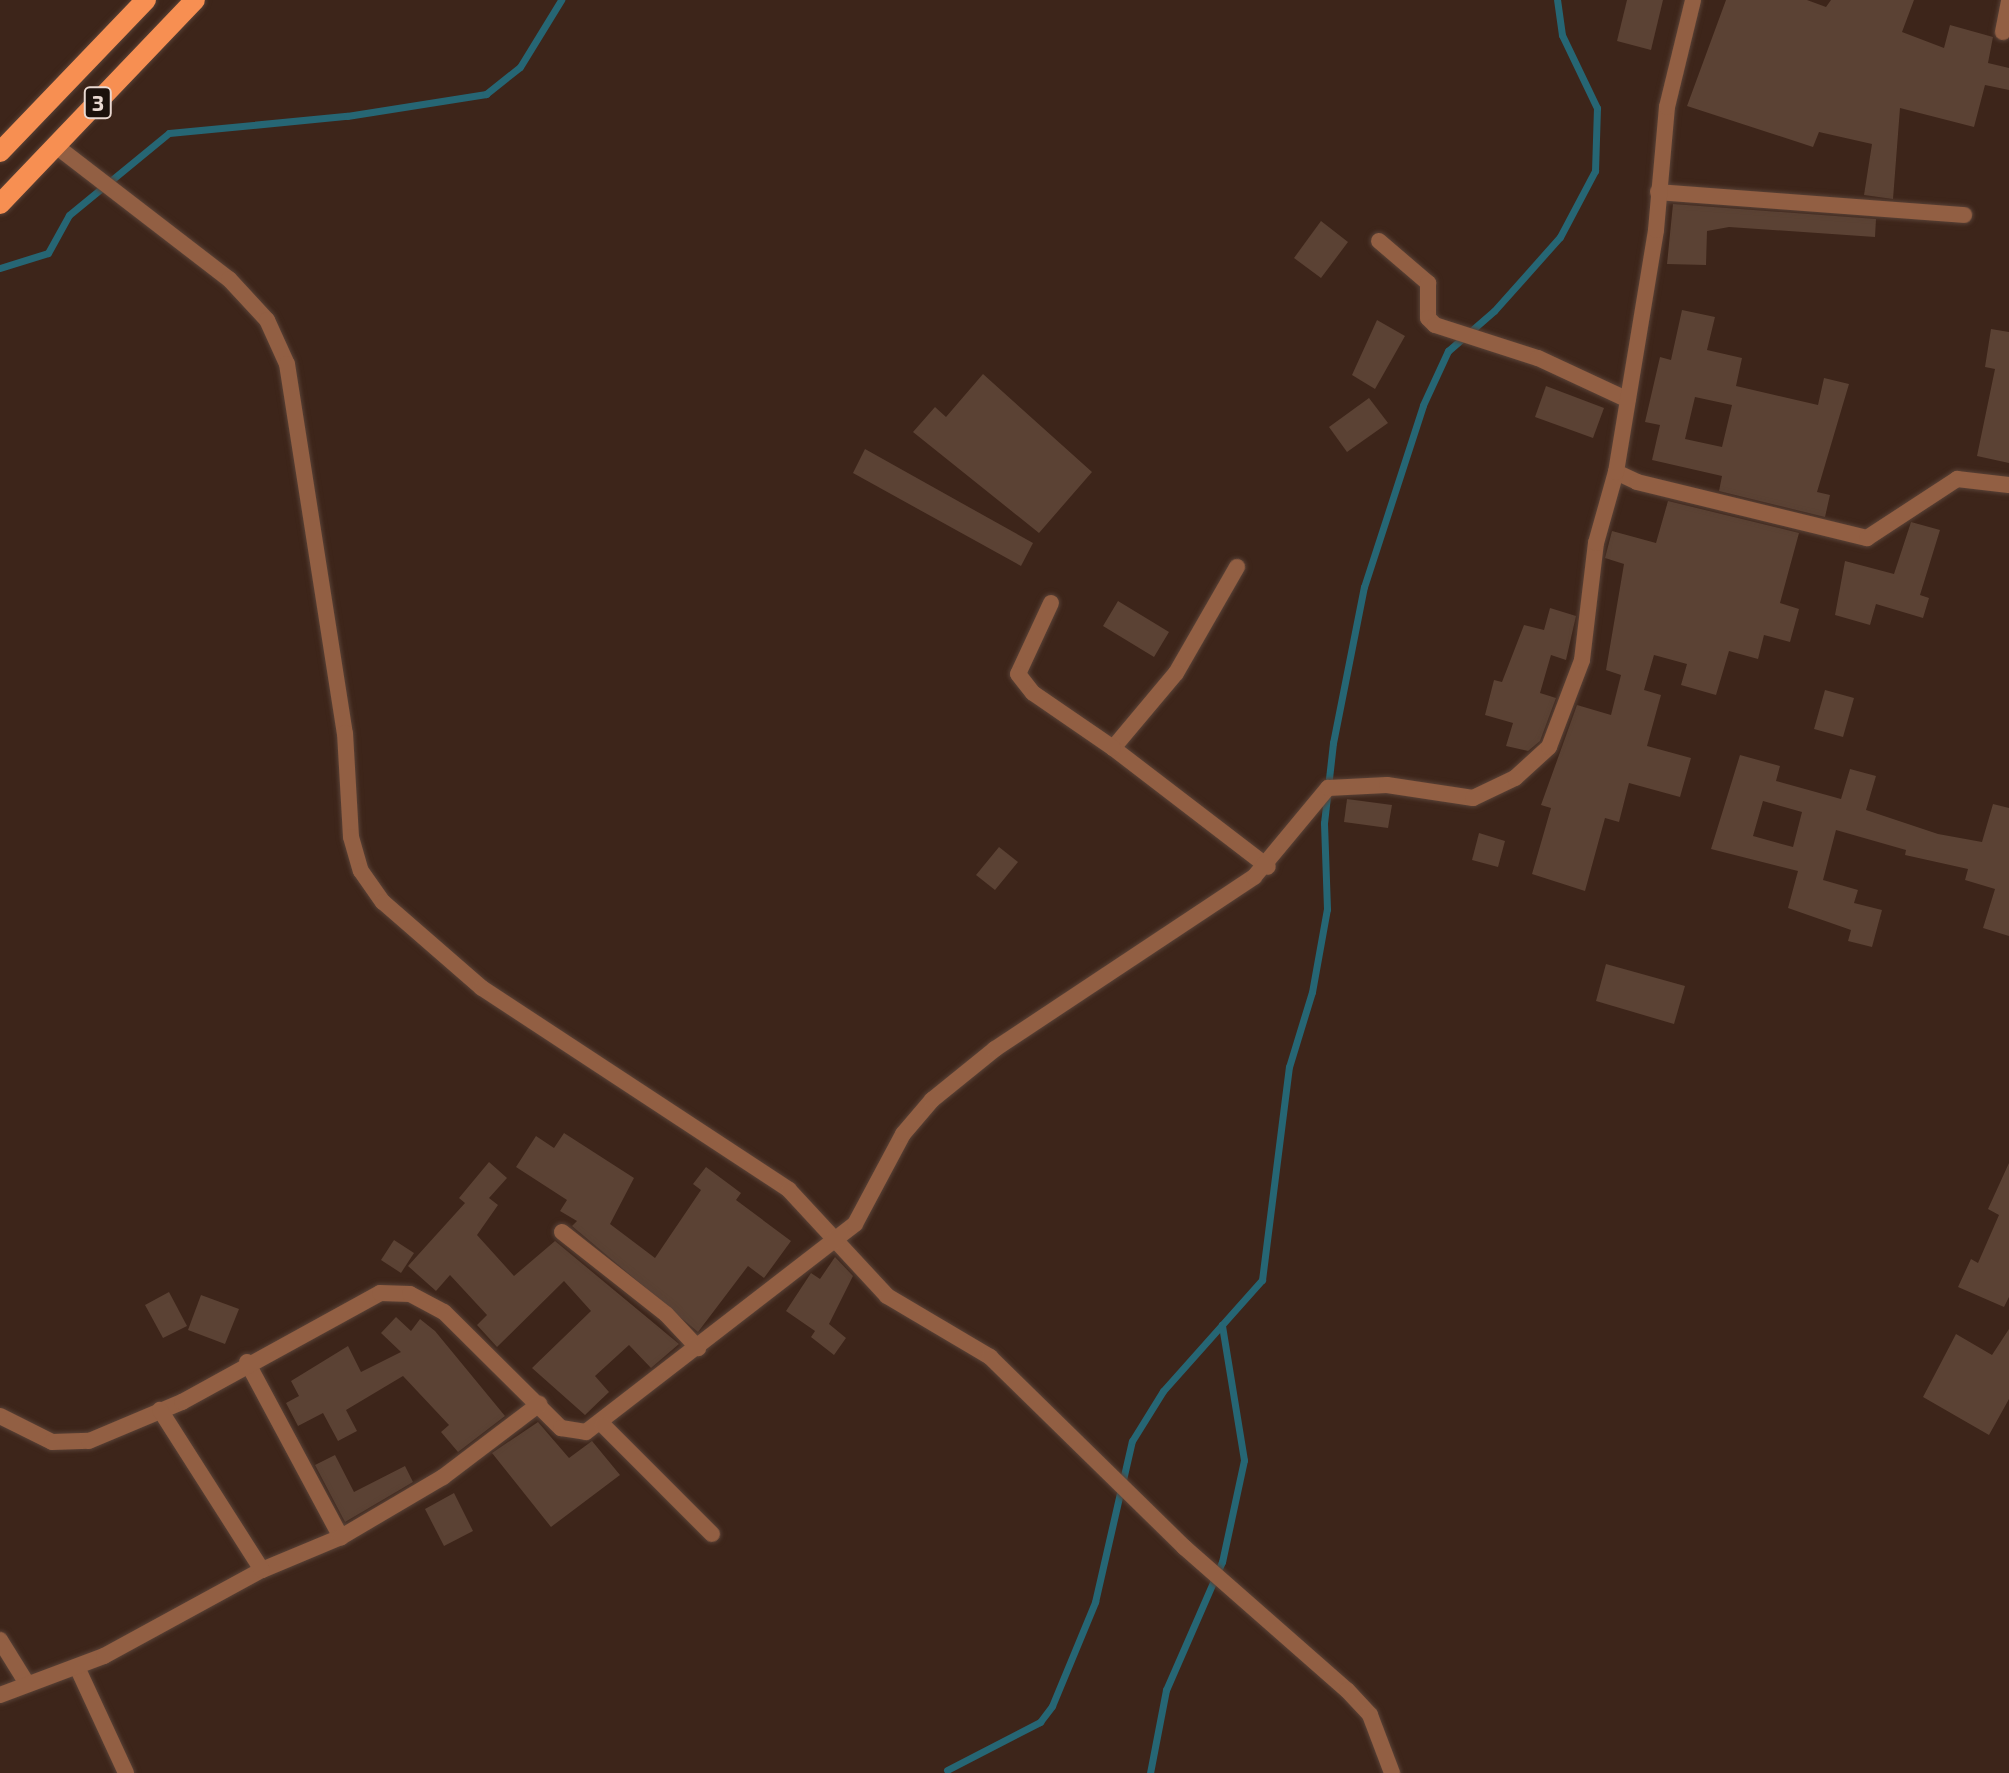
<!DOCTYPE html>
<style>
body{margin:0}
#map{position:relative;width:2009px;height:1773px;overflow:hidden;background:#3d251a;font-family:"Exo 2",sans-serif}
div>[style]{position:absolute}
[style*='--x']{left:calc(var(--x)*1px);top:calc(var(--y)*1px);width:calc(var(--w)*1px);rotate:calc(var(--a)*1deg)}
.stream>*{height:7px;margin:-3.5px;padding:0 3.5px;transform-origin:3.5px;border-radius:3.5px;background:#266674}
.building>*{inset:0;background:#5b4234}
.roads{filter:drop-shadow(0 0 2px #594237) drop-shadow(0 0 2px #594237)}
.street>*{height:16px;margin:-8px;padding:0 8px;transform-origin:8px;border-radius:8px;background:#925f43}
.primary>*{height:20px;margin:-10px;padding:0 10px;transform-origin:10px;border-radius:10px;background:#f78f52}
span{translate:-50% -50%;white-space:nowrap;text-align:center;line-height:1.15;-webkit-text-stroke:6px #1c110c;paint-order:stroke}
.shield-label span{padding:2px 6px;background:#1c110c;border:2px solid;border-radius:6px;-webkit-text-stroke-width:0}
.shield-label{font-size:22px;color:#e9d8d1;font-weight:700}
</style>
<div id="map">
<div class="stream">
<i style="--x:0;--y:268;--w:50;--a:-17.4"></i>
<i style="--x:48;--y:253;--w:43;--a:-61.1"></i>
<i style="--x:69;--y:215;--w:129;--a:-39.4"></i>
<i style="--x:169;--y:133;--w:179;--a:-5.5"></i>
<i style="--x:347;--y:116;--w:141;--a:-9"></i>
<i style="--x:486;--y:94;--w:43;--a:-38.5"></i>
<i style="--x:520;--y:67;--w:79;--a:-58.5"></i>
<i style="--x:947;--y:1770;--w:105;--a:-27.3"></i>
<i style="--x:1040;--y:1722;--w:20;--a:-53"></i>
<i style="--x:1052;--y:1706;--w:113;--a:-67.5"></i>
<i style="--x:1095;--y:1602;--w:165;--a:-77.1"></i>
<i style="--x:1132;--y:1441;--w:59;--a:-58.2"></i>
<i style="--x:1163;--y:1391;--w:149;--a:-48.3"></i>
<i style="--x:1262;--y:1280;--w:215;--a:-82.8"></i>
<i style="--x:1289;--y:1067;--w:78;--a:-73"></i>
<i style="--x:1312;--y:992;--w:84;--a:-79.8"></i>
<i style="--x:1327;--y:909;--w:86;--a:-92"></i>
<i style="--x:1324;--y:823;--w:81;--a:-83.6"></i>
<i style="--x:1333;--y:743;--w:159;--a:-78.8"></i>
<i style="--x:1364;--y:587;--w:191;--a:-72"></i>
<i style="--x:1423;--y:405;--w:60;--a:-65.2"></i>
<i style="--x:1448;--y:351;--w:61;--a:-41"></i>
<i style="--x:1494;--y:311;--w:99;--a:-48.3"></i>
<i style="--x:1560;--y:237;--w:75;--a:-62.1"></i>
<i style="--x:1595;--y:171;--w:63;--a:-88.2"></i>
<i style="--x:1597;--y:108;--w:81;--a:-115.6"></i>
<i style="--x:1562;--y:35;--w:35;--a:-98"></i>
<i style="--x:1150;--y:1773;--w:85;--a:-79.1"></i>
<i style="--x:1166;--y:1690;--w:140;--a:-66.4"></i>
<i style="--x:1222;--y:1562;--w:104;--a:-77.8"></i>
<i style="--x:1244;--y:1460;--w:137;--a:-99.3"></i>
</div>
<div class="building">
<i style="clip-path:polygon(1627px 0,1663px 0,1651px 50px,1617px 41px)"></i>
<i style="clip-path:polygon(1726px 0,1807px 0,1826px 7px,1831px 0,1914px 0,1902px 32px,1944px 48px,1950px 25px,1993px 37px,1988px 63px,2009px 68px,2009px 90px,1985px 85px,1974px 127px,1900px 108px,1893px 199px,1864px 195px,1872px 144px,1819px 132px,1813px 147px,1687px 106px)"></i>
<i style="clip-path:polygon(1673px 204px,1876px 219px,1875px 237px,1729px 227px,1707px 231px,1706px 265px,1667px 264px)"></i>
<i style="clip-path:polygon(1321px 221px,1348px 242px,1321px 278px,1294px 258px)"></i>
<i style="clip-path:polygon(evenodd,1682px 310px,1715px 317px,1707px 350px,1742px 358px,1736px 386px,1818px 405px,1824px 378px,1849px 384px,1817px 492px,1830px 495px,1825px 517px,1719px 491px,1722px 476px,1652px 460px,1660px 425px,1645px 422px,1660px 357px,1671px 360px,1682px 310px,1695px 397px,1732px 405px,1722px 447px,1685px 439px,1695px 397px)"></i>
<i style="clip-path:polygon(1377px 320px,1405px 336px,1375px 389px,1352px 375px)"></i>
<i style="clip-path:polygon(1991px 329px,2009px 332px,2009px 463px,1977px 456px,1995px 369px,1985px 367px)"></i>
<i style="clip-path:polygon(983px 374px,1092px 472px,1039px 533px,913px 432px,935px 407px,946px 417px)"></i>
<i style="clip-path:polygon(1546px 386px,1604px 408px,1593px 438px,1535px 417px)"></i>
<i style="clip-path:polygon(1369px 398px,1388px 423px,1347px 452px,1329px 427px)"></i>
<i style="clip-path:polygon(865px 449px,1033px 543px,1021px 566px,853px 473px)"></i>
<i style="clip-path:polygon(1668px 501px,1799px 533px,1780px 603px,1799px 609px,1790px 642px,1764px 635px,1758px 659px,1729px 651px,1716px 695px,1681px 685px,1687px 664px,1654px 655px,1644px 690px,1661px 695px,1647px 746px,1691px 758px,1680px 797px,1629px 783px,1619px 822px,1605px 818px,1585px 891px,1532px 874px,1551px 808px,1541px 805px,1577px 705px,1611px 715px,1621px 675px,1606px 670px,1624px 564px,1605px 558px,1612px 531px,1656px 543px)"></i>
<i style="clip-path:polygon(1911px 522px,1940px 530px,1920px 595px,1929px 598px,1923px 618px,1876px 604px,1870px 625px,1835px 615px,1845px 561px,1894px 574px)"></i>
<i style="clip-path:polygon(1118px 601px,1169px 632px,1154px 657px,1103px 626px)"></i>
<i style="clip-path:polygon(1550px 608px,1576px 616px,1566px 660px,1551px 655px,1540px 693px,1556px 698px,1540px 741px,1528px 751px,1506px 746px,1513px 723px,1485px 715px,1494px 680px,1502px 682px,1524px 625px,1544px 630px)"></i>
<i style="clip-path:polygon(1825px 690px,1854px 698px,1843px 737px,1814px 729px)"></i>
<i style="clip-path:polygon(evenodd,1740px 755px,1780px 766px,1776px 781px,1841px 799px,1850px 769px,1876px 776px,1866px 810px,1938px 834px,1982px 842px,1993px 804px,2009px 808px,2009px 936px,1983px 928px,1995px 889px,1965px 880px,1968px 869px,1905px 855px,1906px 850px,1836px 830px,1823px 880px,1858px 890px,1854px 903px,1882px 910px,1872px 947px,1848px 941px,1851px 930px,1788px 908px,1798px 871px,1711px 849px,1740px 755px,1763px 801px,1802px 812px,1793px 847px,1753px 836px,1763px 801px)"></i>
<i style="clip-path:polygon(1347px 799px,1392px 805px,1388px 828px,1344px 822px)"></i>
<i style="clip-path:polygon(1479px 833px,1505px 841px,1498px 867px,1472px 860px)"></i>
<i style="clip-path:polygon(999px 847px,1018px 862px,995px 890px,976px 875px)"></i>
<i style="clip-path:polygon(1606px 964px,1685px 986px,1674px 1024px,1596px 1001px)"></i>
<i style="clip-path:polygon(564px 1133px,634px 1178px,610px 1224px,655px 1258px,701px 1190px,693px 1184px,706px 1167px,741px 1193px,736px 1200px,791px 1241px,764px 1278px,748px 1266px,698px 1332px,572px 1226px,577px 1221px,560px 1211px,567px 1200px,516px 1167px,536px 1136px,554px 1148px)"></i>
<i style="clip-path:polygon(489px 1162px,507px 1178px,489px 1198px,498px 1205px,477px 1235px,514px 1276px,555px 1241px,679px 1344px,651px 1368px,629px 1345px,595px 1376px,609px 1392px,585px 1415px,532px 1368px,591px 1311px,564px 1281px,497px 1347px,477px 1325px,487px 1315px,450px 1275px,436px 1291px,408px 1266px,465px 1203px,459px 1198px)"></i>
<i style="clip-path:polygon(2009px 1163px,2009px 1297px,2004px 1307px,1958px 1287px,1971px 1259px,1978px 1263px,1999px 1215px,1988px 1209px)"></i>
<i style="clip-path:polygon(394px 1240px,414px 1253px,401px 1273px,381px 1260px)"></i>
<i style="clip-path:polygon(835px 1257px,853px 1276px,829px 1324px,846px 1338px,834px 1355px,811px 1337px,815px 1331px,786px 1311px,811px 1273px,820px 1279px)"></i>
<i style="clip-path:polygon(169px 1292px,187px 1326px,163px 1338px,145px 1305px)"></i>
<i style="clip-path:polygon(201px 1295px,239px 1309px,225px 1344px,188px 1330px)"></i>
<i style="clip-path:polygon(396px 1317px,411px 1331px,420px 1319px,435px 1331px,505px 1416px,458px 1452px,441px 1432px,449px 1425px,403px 1376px,346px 1410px,357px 1431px,338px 1441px,323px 1413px,298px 1426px,286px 1403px,299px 1396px,291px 1381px,348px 1346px,361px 1372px,401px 1352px,381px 1333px)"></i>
<i style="clip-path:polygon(2009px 1329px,2009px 1399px,1989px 1435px,1923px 1397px,1956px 1334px,1992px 1355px)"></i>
<i style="clip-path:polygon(538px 1422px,569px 1458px,592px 1441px,620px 1475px,551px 1527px,492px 1453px)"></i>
<i style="clip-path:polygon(335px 1455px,354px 1492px,405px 1466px,413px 1482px,345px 1522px,315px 1465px)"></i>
<i style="clip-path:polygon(454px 1493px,473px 1531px,444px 1546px,425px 1509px)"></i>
</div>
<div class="roads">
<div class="street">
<i style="--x:2003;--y:32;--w:31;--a:-79"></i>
<i style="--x:56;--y:146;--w:218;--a:37.6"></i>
<i style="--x:229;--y:279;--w:56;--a:47.2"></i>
<i style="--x:267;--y:320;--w:48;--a:65.6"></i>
<i style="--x:287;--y:364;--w:374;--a:81.1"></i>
<i style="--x:345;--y:733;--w:104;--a:86.7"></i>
<i style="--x:351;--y:837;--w:35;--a:74"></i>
<i style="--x:361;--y:871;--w:38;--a:55"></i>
<i style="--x:383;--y:902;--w:131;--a:41"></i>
<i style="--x:482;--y:988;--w:367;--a:33.3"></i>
<i style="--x:789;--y:1190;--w:144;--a:47.2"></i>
<i style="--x:887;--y:1296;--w:120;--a:30.6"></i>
<i style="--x:990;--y:1357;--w:272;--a:44.4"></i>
<i style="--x:1184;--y:1547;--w:217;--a:41.3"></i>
<i style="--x:1347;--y:1690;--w:34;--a:47"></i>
<i style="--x:1370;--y:1715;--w:62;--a:69.2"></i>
<i style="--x:1658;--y:192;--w:307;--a:4.3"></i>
<i style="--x:1379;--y:241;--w:65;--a:40.6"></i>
<i style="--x:1428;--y:283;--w:35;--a:90"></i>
<i style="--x:1428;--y:318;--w:10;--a:45"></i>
<i style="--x:1435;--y:325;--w:108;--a:17.8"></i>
<i style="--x:1538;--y:358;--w:99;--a:25"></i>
<i style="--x:1616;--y:472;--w:23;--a:25"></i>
<i style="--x:1637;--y:482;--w:237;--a:13.7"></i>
<i style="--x:1867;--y:538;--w:108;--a:-33.2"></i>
<i style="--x:1957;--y:479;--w:52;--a:6.6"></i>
<i style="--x:1237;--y:567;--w:122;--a:119.9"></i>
<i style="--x:1176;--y:673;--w:98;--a:130"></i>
<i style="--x:1113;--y:748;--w:195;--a:37.5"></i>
<i style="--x:1051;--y:603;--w:78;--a:114.9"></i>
<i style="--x:1018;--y:674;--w:24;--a:52"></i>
<i style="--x:1033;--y:693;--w:97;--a:34.5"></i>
<i style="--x:562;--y:1232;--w:132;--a:38.3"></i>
<i style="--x:666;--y:1314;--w:47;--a:46.7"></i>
<i style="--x:247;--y:1362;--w:199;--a:61.8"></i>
<i style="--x:0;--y:1416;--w:58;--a:26.6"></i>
<i style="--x:52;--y:1442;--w:37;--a:-2"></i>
<i style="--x:89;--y:1441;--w:101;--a:-22.8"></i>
<i style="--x:182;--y:1402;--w:226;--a:-28.8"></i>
<i style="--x:380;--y:1293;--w:30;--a:2"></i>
<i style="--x:410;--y:1294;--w:38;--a:28"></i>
<i style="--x:444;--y:1312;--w:165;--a:44.8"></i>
<i style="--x:561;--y:1428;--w:25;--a:9"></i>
<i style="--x:586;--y:1432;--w:340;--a:-37.7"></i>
<i style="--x:855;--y:1224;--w:102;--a:-61.9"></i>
<i style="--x:903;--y:1134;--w:45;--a:-49.5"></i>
<i style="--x:932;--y:1100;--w:81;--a:-39"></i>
<i style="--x:995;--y:1049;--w:311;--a:-33.6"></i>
<i style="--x:1254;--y:877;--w:116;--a:-50.3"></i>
<i style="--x:1328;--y:788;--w:59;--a:-2.9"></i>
<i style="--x:1387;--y:785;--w:87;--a:8.6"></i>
<i style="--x:1473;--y:798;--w:47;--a:-25.5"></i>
<i style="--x:1515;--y:778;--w:46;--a:-42.4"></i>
<i style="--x:1549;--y:747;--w:93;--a:-69.2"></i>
<i style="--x:1582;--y:660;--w:118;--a:-83.2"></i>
<i style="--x:1596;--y:543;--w:74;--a:-74.3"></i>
<i style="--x:1616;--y:472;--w:245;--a:-80.6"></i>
<i style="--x:1656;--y:230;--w:123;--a:-84.9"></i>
<i style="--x:1667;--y:107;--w:110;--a:-76.3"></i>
<i style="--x:603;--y:1425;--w:154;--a:45"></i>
<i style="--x:262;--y:1570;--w:86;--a:-22.7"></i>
<i style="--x:341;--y:1537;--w:118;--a:-30.5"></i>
<i style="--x:443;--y:1477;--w:121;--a:-37.2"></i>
<i style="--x:0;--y:1640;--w:49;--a:58.2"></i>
<i style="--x:77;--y:1667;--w:117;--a:65.2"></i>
<i style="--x:0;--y:1695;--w:111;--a:-20.6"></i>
<i style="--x:104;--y:1656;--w:180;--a:-28.6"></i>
<i style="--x:262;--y:1570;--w:190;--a:-122.5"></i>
</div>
<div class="primary">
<i style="--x:0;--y:152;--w:211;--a:-46.2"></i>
<i style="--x:0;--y:204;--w:282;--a:-46.3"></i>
</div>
</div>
<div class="shield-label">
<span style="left:98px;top:103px">3</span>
</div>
</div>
